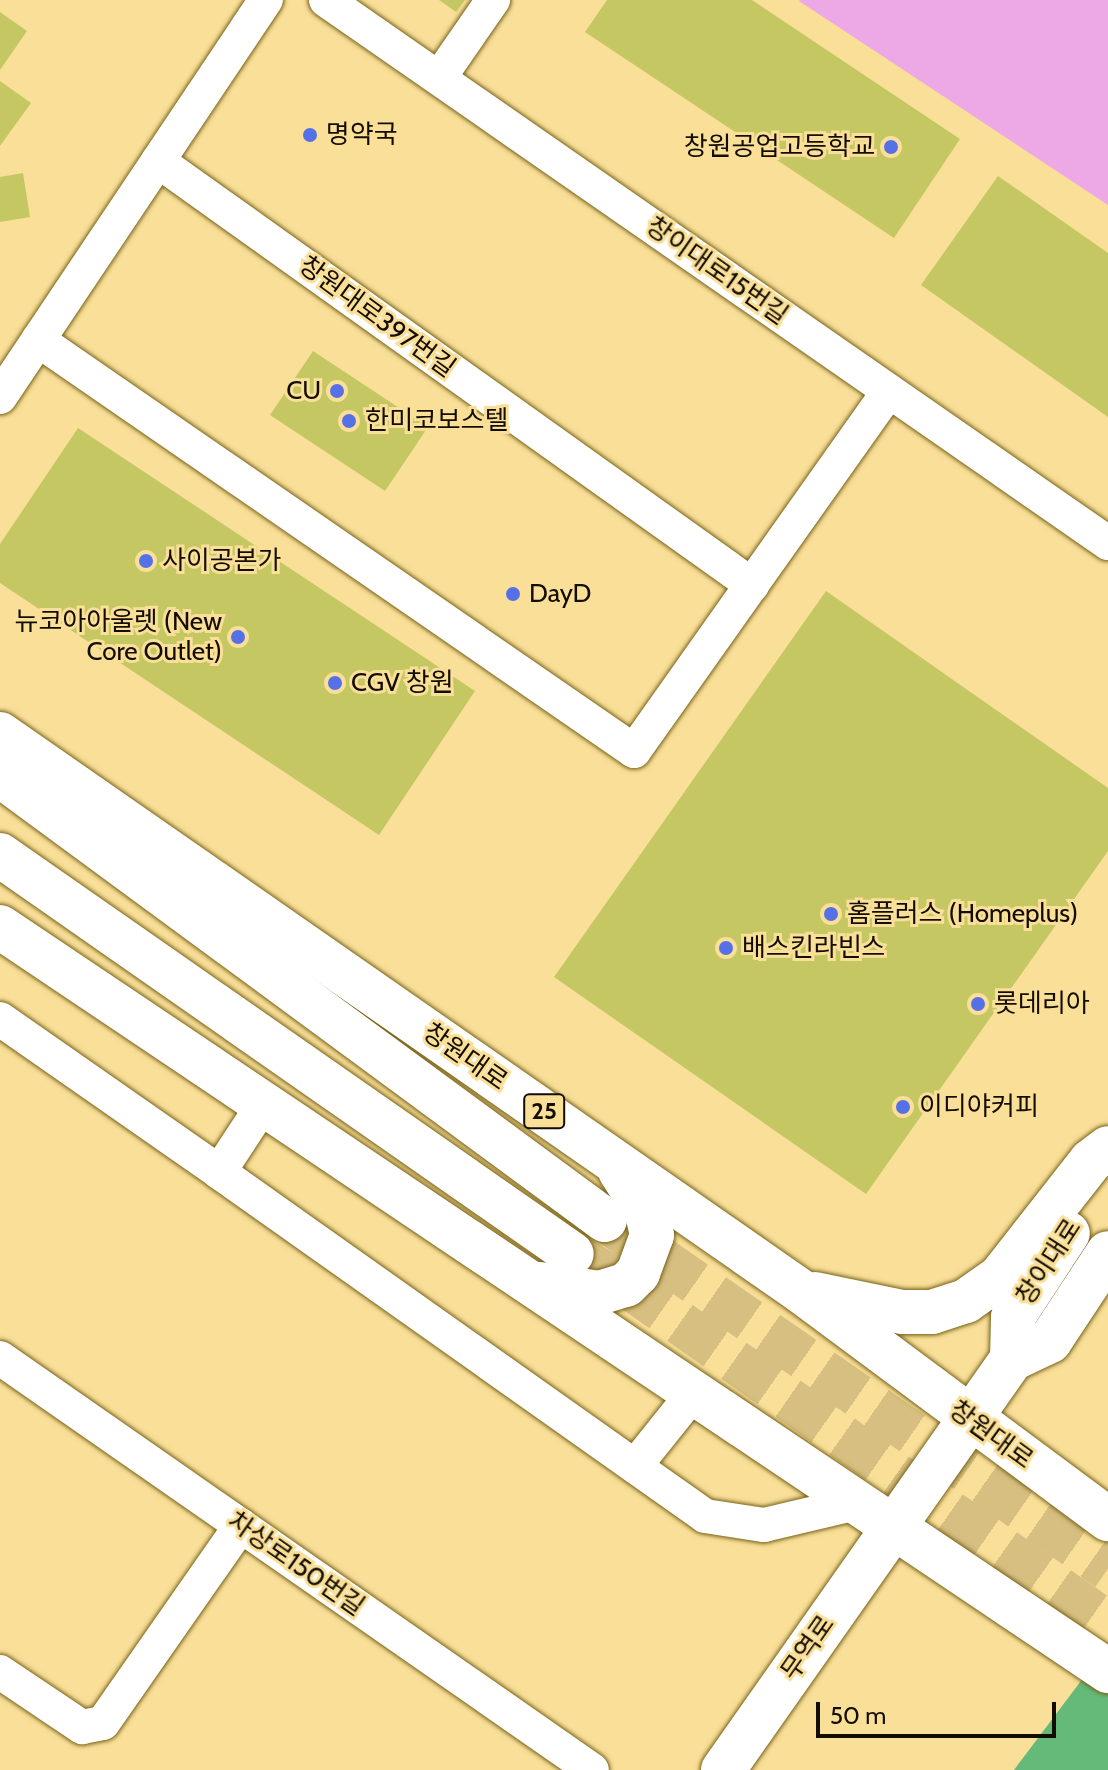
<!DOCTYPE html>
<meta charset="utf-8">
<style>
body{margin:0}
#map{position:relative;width:1108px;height:1770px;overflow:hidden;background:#f9df98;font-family:Cabin,"Noto Sans KR",sans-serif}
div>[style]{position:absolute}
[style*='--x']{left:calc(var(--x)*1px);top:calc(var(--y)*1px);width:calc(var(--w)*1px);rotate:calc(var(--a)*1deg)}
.green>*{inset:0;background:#eda8e6}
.water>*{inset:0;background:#65ba7a}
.building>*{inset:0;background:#c5c862}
.major-tunnel>*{height:44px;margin-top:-22px;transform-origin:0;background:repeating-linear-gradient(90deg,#d6bf81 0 44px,transparent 0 66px)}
.roads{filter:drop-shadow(0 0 2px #796218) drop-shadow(0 0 2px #796218)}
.minor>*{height:34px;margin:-17px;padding:0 17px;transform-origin:17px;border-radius:17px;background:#fff}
.major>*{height:44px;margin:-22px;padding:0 22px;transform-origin:22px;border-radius:22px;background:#fff}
.dots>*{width:22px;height:22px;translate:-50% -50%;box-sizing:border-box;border:4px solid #f9df98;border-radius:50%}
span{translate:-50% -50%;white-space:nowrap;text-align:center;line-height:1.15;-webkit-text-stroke:6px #f9df98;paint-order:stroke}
.shield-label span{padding:2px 6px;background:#f9df98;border:2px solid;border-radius:6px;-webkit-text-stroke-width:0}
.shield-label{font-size:24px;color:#130c00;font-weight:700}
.poi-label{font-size:26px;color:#130c00}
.left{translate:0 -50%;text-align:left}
.right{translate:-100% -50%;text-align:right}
.street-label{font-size:26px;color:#130c00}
.scale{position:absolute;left:816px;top:1702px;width:240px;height:36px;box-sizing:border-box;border:4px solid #130c00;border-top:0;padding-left:10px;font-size:24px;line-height:28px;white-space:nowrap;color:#130c00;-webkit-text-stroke:6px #f9df98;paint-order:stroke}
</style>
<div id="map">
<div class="green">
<i style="clip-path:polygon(1108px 0,1108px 205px,799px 1px,800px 0)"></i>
</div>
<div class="water">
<i style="clip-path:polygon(1108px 1645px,1108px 1770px,1014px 1770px)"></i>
</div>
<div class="building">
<i style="clip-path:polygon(439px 0,465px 0,456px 12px)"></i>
<i style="clip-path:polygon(607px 0,752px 0,960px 139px,894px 238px,585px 32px)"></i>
<i style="clip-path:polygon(0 12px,27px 31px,0 70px)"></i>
<i style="clip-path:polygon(0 81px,31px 103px,0 146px)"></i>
<i style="clip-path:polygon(23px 173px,30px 217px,0 222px,0 177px)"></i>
<i style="clip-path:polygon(998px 176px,1108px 253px,1108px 417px,921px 285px)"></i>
<i style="clip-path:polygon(313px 351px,428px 427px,385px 491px,270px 415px)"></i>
<i style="clip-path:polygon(78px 428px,475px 691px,379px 835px,0 583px,0 544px)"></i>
<i style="clip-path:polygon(826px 591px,1108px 788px,1108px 851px,866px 1194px,554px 977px)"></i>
</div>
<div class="major-tunnel">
<i style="--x:605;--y:1220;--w:612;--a:34.75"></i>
<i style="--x:572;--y:1254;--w:62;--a:29.9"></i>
<i style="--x:626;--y:1285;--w:589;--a:35.04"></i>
</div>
<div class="roads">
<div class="minor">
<i style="--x:326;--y:0;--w:952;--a:34.78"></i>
<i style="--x:439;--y:78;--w:95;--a:-55.3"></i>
<i style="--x:158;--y:161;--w:730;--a:35.52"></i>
<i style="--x:38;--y:340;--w:724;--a:34.59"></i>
<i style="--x:634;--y:751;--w:441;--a:-54.7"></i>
<i style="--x:0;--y:397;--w:478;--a:-56.2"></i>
<i style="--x:0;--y:1019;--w:267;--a:34.9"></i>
<i style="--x:263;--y:1105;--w:80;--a:123.3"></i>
<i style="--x:219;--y:1172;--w:595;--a:35.29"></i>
<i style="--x:705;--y:1516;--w:60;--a:8.7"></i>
<i style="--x:764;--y:1525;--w:100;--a:-13.3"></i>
<i style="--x:0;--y:1358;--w:721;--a:34.84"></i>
<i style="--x:635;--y:1466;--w:96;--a:-51.3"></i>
<i style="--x:0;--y:1672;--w:99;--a:33.9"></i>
<i style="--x:82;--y:1727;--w:21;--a:-11"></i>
<i style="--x:103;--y:1723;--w:241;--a:-55.1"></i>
</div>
<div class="major">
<i style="--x:0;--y:734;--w:977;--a:34.83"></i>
<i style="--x:802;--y:1292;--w:381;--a:36.6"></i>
<i style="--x:0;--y:775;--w:751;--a:36.34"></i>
<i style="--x:0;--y:855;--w:697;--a:34.9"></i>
<i style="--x:0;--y:927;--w:1335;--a:33.88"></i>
<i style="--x:540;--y:1284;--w:60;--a:8.7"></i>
<i style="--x:599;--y:1293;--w:28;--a:-17"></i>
<i style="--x:626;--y:1285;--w:17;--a:-45"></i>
<i style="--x:638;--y:1273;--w:40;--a:-69.8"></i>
<i style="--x:652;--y:1235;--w:23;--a:-103"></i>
<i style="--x:647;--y:1213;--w:50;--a:-122.7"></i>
<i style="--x:815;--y:1294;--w:89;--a:11.7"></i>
<i style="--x:902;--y:1312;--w:30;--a:0"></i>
<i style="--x:932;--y:1312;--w:36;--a:-18"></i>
<i style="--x:966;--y:1301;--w:42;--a:-35.2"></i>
<i style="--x:1000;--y:1277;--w:147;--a:-51.9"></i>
<i style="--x:1091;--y:1161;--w:21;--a:-37"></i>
<i style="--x:1012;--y:1359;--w:42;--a:-88.6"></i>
<i style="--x:1013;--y:1317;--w:100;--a:-56.8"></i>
<i style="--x:723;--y:1770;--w:502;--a:-54.89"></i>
<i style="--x:1012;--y:1359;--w:42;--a:-25.3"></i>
<i style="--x:1050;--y:1341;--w:105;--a:-56.6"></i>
</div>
</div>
<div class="dots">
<i style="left:310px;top:135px;background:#5671e6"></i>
<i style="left:891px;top:147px;background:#5671e6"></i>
<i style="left:337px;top:391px;background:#5671e6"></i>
<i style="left:349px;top:421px;background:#5671e6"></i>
<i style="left:146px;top:561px;background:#5671e6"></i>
<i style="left:513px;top:594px;background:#5671e6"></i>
<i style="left:238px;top:637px;background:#5671e6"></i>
<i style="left:335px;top:683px;background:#5671e6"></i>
<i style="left:831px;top:914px;background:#5671e6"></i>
<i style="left:726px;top:948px;background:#5671e6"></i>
<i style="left:978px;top:1004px;background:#5671e6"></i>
<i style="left:903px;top:1107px;background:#5671e6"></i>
</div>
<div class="shield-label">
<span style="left:544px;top:1111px">25</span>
</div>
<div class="poi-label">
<span class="left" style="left:326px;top:135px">명약국</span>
<span class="right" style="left:875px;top:147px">창원공업고등학교</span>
<span class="right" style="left:321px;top:391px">CU</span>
<span class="left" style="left:365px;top:421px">한미코보스텔</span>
<span class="left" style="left:162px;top:561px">사이공본가</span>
<span class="left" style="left:529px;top:594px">DayD</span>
<span class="right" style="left:222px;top:637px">뉴코아아울렛 (New<br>Core Outlet)</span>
<span class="left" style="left:351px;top:683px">CGV 창원</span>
<span class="left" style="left:847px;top:914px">홈플러스 (Homeplus)</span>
<span class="left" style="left:742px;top:948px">배스킨라빈스</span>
<span class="left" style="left:994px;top:1004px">롯데리아</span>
<span class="left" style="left:919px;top:1107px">이디야커피</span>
</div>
<div class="street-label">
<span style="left:717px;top:271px;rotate:35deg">창이대로15번길</span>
<span style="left:377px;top:317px;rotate:36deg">창원대로397번길</span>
<span style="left:465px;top:1057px;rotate:35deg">창원대로</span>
<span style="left:1049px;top:1262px;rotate:-57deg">창이대로</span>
<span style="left:991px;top:1435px;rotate:36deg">창원대로</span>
<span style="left:296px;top:1564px;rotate:35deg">차상로150번길</span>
<span style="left:808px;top:1648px;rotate:-55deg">무역로</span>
</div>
<div class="scale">50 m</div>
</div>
